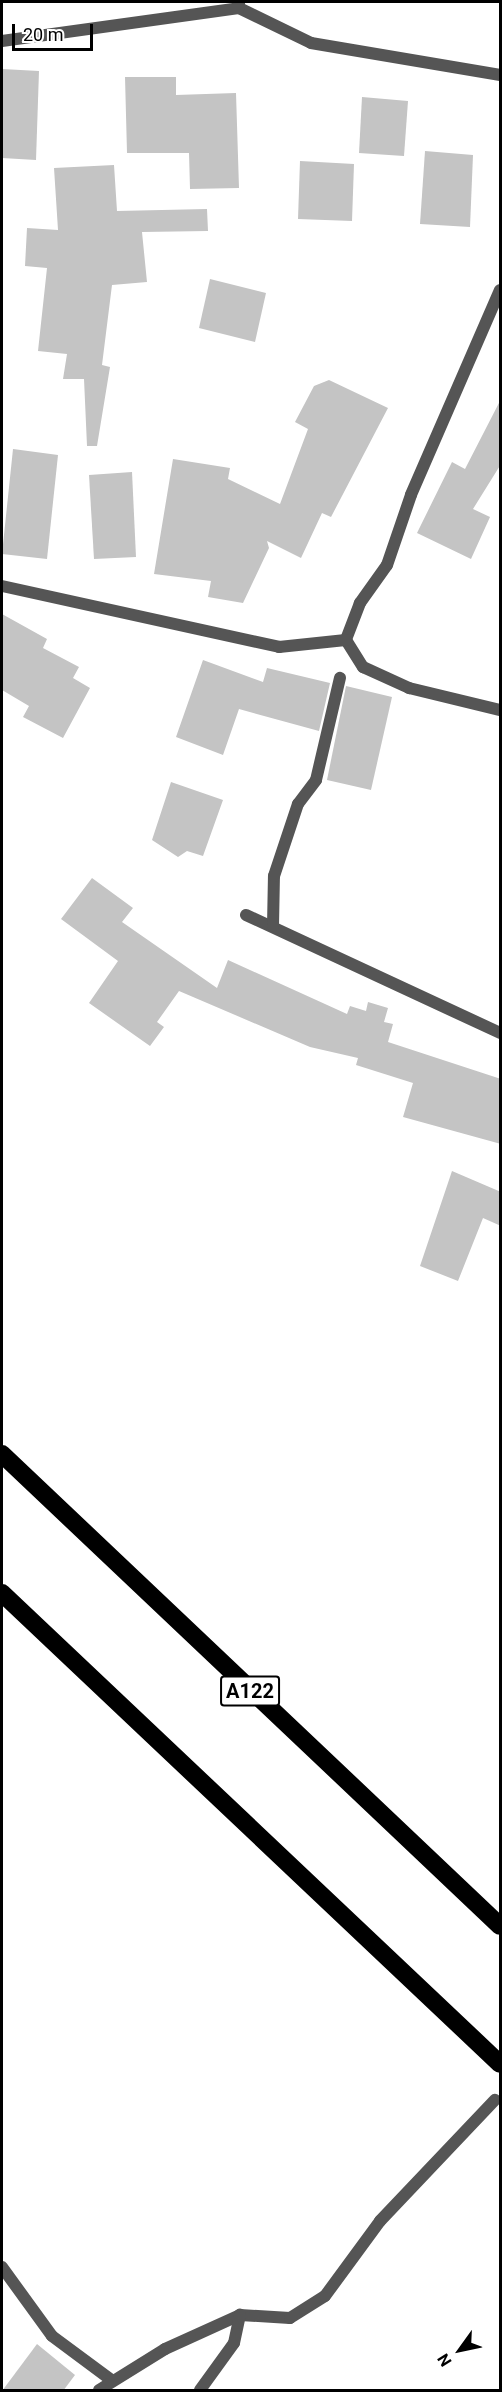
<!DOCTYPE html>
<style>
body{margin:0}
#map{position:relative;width:502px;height:2392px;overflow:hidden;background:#fff;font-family:Roboto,sans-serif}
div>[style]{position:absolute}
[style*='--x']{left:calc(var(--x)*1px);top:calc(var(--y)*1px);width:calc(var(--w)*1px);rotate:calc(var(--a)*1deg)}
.building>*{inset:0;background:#c4c4c4}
.street>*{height:12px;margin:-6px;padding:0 6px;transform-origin:6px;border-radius:6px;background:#555}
.highway>*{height:18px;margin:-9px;padding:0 9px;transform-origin:9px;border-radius:9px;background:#000}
span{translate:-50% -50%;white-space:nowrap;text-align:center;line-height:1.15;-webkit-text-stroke:4.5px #fff;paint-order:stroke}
.shield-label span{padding:2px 4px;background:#fff;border:2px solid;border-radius:4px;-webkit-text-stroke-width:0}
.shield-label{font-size:20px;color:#000;font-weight:700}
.frame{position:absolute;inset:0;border:3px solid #000;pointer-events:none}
.north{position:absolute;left:430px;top:2320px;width:60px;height:60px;-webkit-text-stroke:4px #fff;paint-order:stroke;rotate:237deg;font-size:16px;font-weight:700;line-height:24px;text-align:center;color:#000}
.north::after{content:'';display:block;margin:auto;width:21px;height:27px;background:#000;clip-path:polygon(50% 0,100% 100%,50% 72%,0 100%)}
.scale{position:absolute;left:12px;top:24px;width:81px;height:27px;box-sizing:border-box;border:3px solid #000;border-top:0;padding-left:8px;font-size:18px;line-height:21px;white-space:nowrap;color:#000;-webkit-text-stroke:4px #fff;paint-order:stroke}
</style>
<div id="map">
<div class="building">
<i style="clip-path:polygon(2px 69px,39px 71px,36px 160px,2px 158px)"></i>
<i style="clip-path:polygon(125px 77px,176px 77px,176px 95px,236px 93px,239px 188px,190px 189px,189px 153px,127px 153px)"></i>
<i style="clip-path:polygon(362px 97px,408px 101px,404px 156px,359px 153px)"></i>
<i style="clip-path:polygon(425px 151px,473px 155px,470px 227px,420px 224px)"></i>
<i style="clip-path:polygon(300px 161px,354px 164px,352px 221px,298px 219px)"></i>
<i style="clip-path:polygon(114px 165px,117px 211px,207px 209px,208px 231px,142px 232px,147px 282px,112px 285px,102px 365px,110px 367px,97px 446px,87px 446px,84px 379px,63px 379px,67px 354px,38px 351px,47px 268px,25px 266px,27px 228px,58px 230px,54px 168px)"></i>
<i style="clip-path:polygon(210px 279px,266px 293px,255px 342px,199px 328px)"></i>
<i style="clip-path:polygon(329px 380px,388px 408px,331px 517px,322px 513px,301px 558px,267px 541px,269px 548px,243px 603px,208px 597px,211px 581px,154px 574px,173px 459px,230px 468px,228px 479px,280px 504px,308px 429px,295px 422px,314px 386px)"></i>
<i style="clip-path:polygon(501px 399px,501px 464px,473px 509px,490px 517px,471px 559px,417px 533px,452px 462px,465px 469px)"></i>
<i style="clip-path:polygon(13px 449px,58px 455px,47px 559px,2px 554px)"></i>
<i style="clip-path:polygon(132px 472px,136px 557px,94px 559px,89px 475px)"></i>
<i style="clip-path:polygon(2px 614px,47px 639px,43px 648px,79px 667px,73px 678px,90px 688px,63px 738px,23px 717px,29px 706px,2px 690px)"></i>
<i style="clip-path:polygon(203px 660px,263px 682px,267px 668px,330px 683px,319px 731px,239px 709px,223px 755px,176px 737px)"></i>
<i style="clip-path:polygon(346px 686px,392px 697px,371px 790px,327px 780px)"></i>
<i style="clip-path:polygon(171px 782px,223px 800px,203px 856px,187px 851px,178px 857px,152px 840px)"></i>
<i style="clip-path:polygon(92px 878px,133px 908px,122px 922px,217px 988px,228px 960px,347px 1014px,350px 1006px,366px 1011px,368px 1002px,388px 1008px,384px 1022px,393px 1024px,388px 1042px,501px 1079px,501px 1144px,403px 1117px,413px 1083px,356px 1065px,358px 1058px,310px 1047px,179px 991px,157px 1022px,164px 1027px,150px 1046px,89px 1003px,118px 961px,61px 919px)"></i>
<i style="clip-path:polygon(452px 1171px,501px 1192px,501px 1226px,483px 1218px,458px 1281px,420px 1266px)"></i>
<i style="clip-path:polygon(37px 2344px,75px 2375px,63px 2391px,2px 2391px)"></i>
</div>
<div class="street">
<i style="--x:239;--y:2;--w:6;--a:90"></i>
<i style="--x:239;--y:8;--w:80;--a:25.9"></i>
<i style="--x:311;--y:43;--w:192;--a:9.6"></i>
<i style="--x:2;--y:41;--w:239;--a:-7.9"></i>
<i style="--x:500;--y:290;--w:223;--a:113.5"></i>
<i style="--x:411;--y:495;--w:74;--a:108.9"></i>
<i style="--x:387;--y:565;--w:47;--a:125.4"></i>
<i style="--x:360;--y:603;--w:40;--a:111"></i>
<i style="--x:346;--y:640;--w:32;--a:58"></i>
<i style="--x:363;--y:667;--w:51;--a:24.5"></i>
<i style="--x:409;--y:688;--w:94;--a:13.6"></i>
<i style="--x:2;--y:586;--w:284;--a:12.4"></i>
<i style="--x:279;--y:647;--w:67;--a:-6"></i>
<i style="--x:246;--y:915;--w:280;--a:24.9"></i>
<i style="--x:273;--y:926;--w:50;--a:-88.9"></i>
<i style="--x:274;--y:876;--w:76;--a:-71.6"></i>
<i style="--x:298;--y:804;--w:30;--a:-53"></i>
<i style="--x:316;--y:780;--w:105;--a:-76.8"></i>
<i style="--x:2;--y:2267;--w:85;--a:54.1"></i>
<i style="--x:52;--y:2336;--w:72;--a:36.6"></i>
<i style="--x:99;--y:2390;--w:78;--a:-31.8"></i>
<i style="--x:165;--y:2349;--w:82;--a:-24.4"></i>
<i style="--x:240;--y:2315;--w:50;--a:3.4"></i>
<i style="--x:290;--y:2318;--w:41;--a:-32.2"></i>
<i style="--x:325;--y:2296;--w:93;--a:-53.7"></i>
<i style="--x:380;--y:2221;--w:167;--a:-46.5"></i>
<i style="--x:200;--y:2390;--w:58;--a:-54.1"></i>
<i style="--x:234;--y:2343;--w:29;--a:-78"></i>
</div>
<div class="highway">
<i style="--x:2;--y:1454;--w:686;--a:43.46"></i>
<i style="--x:2;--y:1593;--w:685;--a:43.4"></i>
</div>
<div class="shield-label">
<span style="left:250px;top:1691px">A122</span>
</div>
<div class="frame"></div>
<div class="north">N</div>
<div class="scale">20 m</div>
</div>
